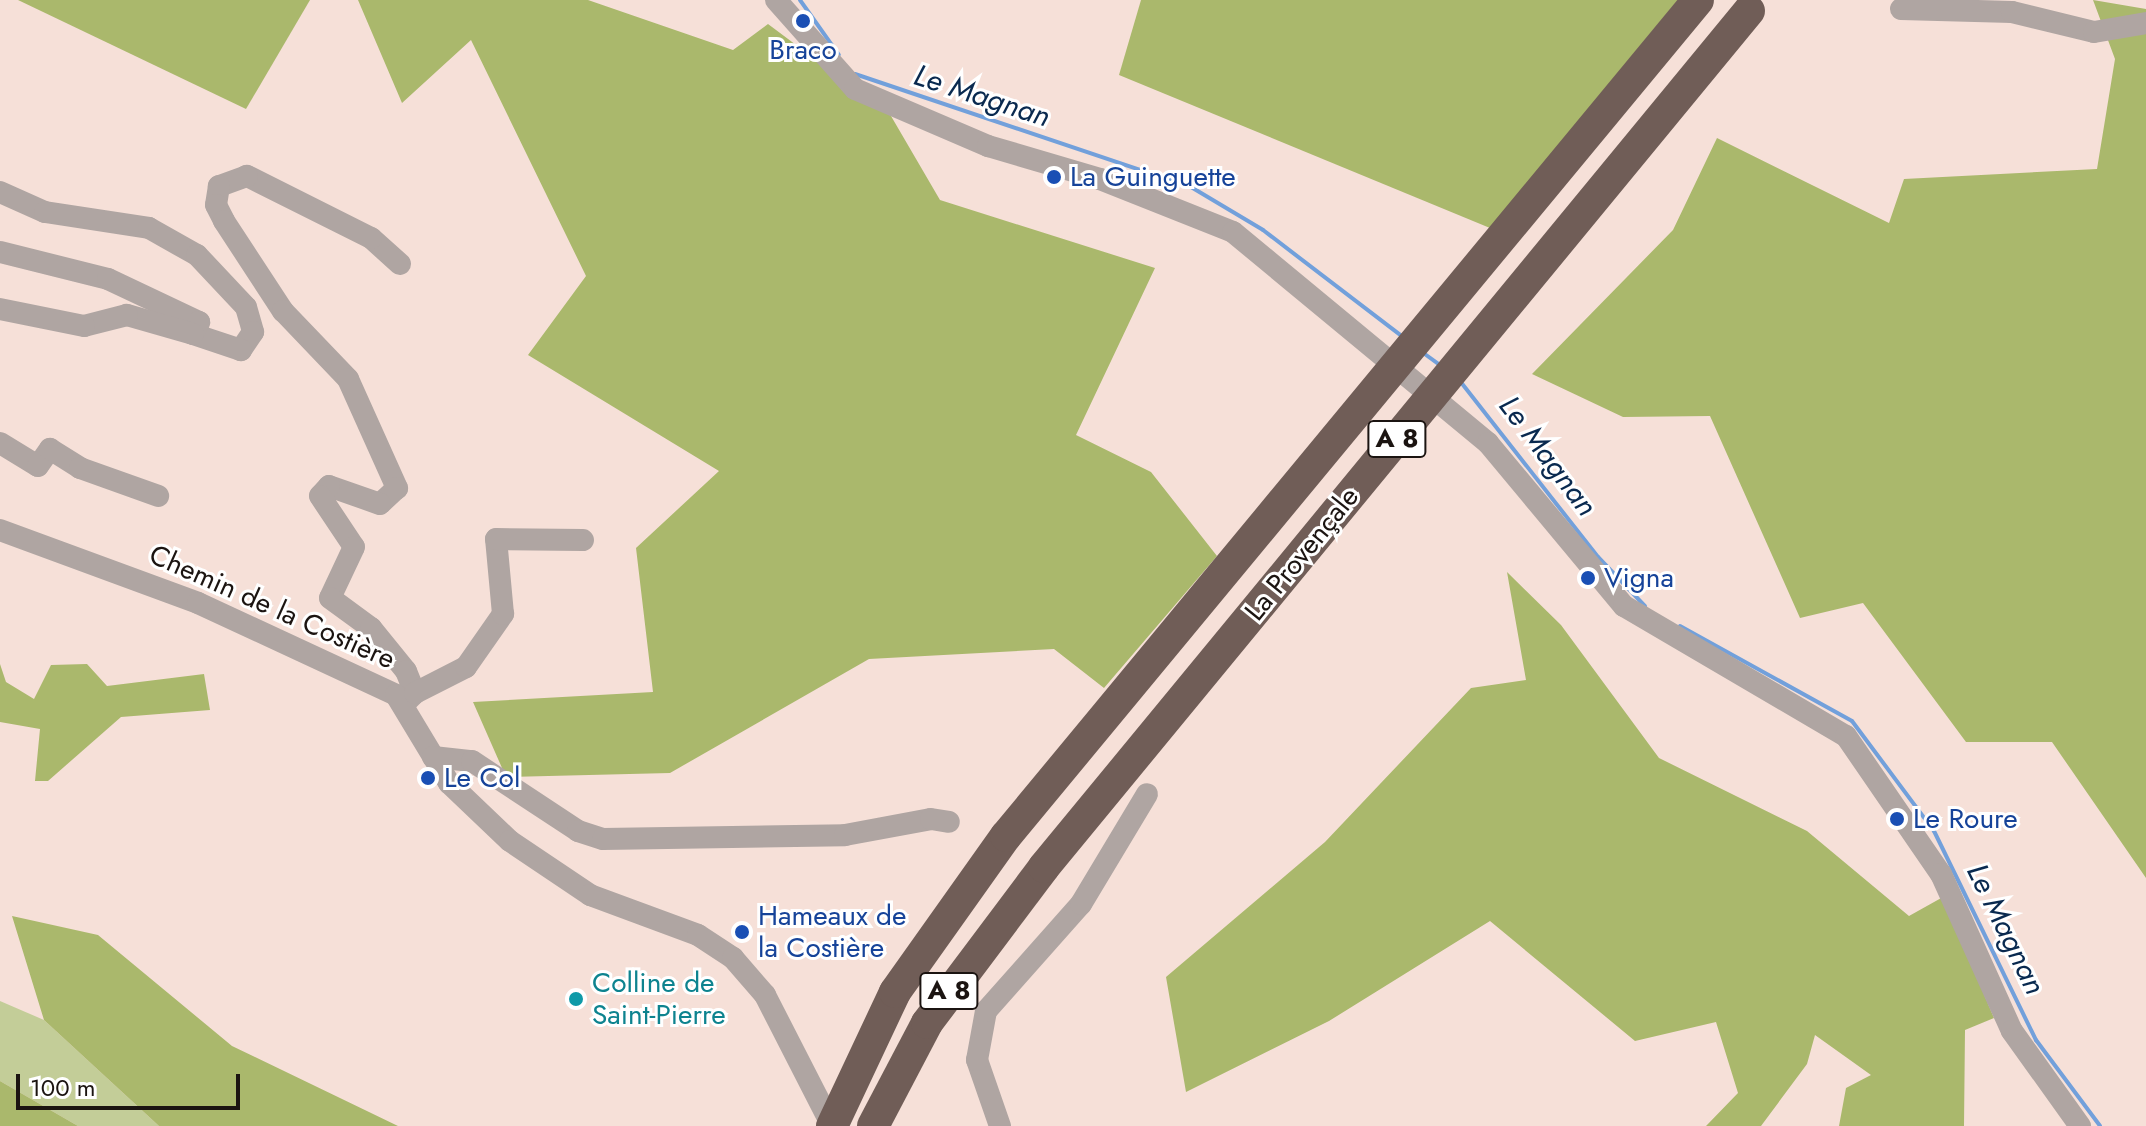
<!DOCTYPE html>
<meta charset="utf-8">
<style>
body{margin:0}
#map{position:relative;width:2146px;height:1126px;overflow:hidden;background:#f6e0d8;font-family:Jost,sans-serif}
div>[style]{position:absolute}
[style*='--x']{left:calc(var(--x)*1px);top:calc(var(--y)*1px);width:calc(var(--w)*1px);rotate:calc(var(--a)*1deg)}
.green>*{inset:0;background:#c3cd98}
.forest>*{inset:0;background:#aab86c}
.stream>*{height:4px;margin:-2px;padding:0 2px;transform-origin:2px;border-radius:2px;background:#72a0db}
.minor>*{height:22px;margin:-11px;padding:0 11px;transform-origin:11px;border-radius:11px;background:#afa5a2}
.highway>*{height:32px;margin:-16px;padding:0 16px;transform-origin:16px;border-radius:16px;background:#705d57}
.highway-bridge>*{height:32px;margin:-16px;padding:0 16px;transform-origin:16px;border-radius:16px;background:#705d57}
.dots>*{width:22px;height:22px;translate:-50% -50%;box-sizing:border-box;border:4px solid #fff;border-radius:50%}
span{translate:-50% -50%;white-space:nowrap;text-align:center;line-height:1.15;-webkit-text-stroke:6px #fff;paint-order:stroke}
.shield-label span{padding:2px 6px;background:#fff;border:2px solid;border-radius:6px;-webkit-text-stroke-width:0}
.shield-label{font-size:26px;color:#1b1411;font-weight:700}
.transit-label{font-size:28px;color:#164399}
.left{translate:0 -50%;text-align:left}
.street-label{font-size:28px;color:#1b1411}
.culture-label{font-size:28px;color:#0d838f}
.water-label{font-size:30px;color:#09294f;font-style:italic}
.scale{position:absolute;left:16px;top:1074px;width:224px;height:36px;box-sizing:border-box;border:4px solid #1b1411;border-top:0;padding-left:10px;font-size:24px;line-height:28px;white-space:nowrap;color:#1b1411;-webkit-text-stroke:6px #fff;paint-order:stroke}
</style>
<div id="map">
<div class="green">
<i style="clip-path:polygon(0 1001px,44px 1020px,159px 1126px,78px 1126px,0 1081px)"></i>
</div>
<div class="forest">
<i style="clip-path:polygon(18px 0,310px 0,246px 109px)"></i>
<i style="clip-path:polygon(358px 0,588px 0,733px 50px,768px 24px,891px 116px,940px 200px,1155px 268px,1076px 435px,1151px 472px,1217px 556px,1104px 688px,1054px 649px,869px 659px,670px 773px,506px 777px,473px 702px,653px 692px,636px 548px,719px 471px,528px 355px,586px 276px,471px 40px,402px 103px)"></i>
<i style="clip-path:polygon(1141px 0,1678px 0,1490px 228px,1119px 75px)"></i>
<i style="clip-path:polygon(2093px 0,2146px 9px,2146px 878px,2052px 742px,1966px 742px,1863px 603px,1800px 618px,1710px 416px,1623px 417px,1532px 374px,1673px 230px,1717px 138px,1889px 223px,1904px 179px,2097px 169px,2115px 59px)"></i>
<i style="clip-path:polygon(1507px 572px,1561px 625px,1659px 758px,1807px 831px,1909px 916px,1943px 897px,1994px 1018px,1965px 1030px,1964px 1126px,1839px 1126px,1846px 1088px,1871px 1075px,1815px 1035px,1807px 1064px,1761px 1126px,1706px 1126px,1738px 1093px,1716px 1022px,1635px 1041px,1490px 921px,1329px 1021px,1186px 1092px,1166px 977px,1325px 842px,1471px 688px,1526px 680px)"></i>
<i style="clip-path:polygon(0 664px,6px 682px,34px 699px,51px 665px,87px 664px,107px 686px,204px 674px,210px 710px,121px 717px,48px 781px,35px 781px,40px 729px,0 722px)"></i>
<i style="clip-path:polygon(12px 916px,98px 935px,232px 1046px,398px 1126px,159px 1126px,44px 1020px)"></i>
<i style="clip-path:polygon(0 1081px,78px 1126px,0 1126px)"></i>
</div>
<div class="stream">
<i style="--x:800;--y:0;--w:67;--a:54.7"></i>
<i style="--x:855;--y:74;--w:354;--a:18.6"></i>
<i style="--x:1191;--y:187;--w:84;--a:30.8"></i>
<i style="--x:1263;--y:230;--w:176;--a:37.4"></i>
<i style="--x:1422;--y:352;--w:24;--a:36"></i>
<i style="--x:1460;--y:381;--w:224;--a:51.9"></i>
<i style="--x:1598;--y:557;--w:68;--a:46.2"></i>
<i style="--x:1680;--y:626;--w:196;--a:28.9"></i>
<i style="--x:1852;--y:721;--w:137;--a:53.3"></i>
<i style="--x:1934;--y:831;--w:233;--a:64"></i>
<i style="--x:2036;--y:1040;--w:107;--a:53.3"></i>
</div>
<div class="minor">
<i style="--x:776;--y:0;--w:119;--a:48.4"></i>
<i style="--x:855;--y:89;--w:145;--a:23.2"></i>
<i style="--x:988;--y:146;--w:117;--a:16.4"></i>
<i style="--x:1100;--y:179;--w:143;--a:21.7"></i>
<i style="--x:1233;--y:232;--w:331;--a:39.6"></i>
<i style="--x:1488;--y:443;--w:212;--a:50.2"></i>
<i style="--x:1624;--y:606;--w:257;--a:30.4"></i>
<i style="--x:1846;--y:736;--w:168;--a:55.5"></i>
<i style="--x:1941;--y:874;--w:172;--a:65.7"></i>
<i style="--x:2012;--y:1031;--w:117;--a:54.4"></i>
<i style="--x:1901;--y:9;--w:111;--a:1.5"></i>
<i style="--x:2012;--y:12;--w:84;--a:13.7"></i>
<i style="--x:2094;--y:32;--w:53;--a:-9.8"></i>
<i style="--x:0;--y:192;--w:49;--a:24"></i>
<i style="--x:45;--y:212;--w:105;--a:8.7"></i>
<i style="--x:149;--y:228;--w:55;--a:29.4"></i>
<i style="--x:197;--y:255;--w:71;--a:46.7"></i>
<i style="--x:246;--y:307;--w:26;--a:74"></i>
<i style="--x:253;--y:332;--w:22;--a:124"></i>
<i style="--x:241;--y:350;--w:51;--a:-161.6"></i>
<i style="--x:0;--y:252;--w:111;--a:14"></i>
<i style="--x:108;--y:279;--w:101;--a:25.3"></i>
<i style="--x:199;--y:322;--w:13;--a:117"></i>
<i style="--x:193;--y:334;--w:69;--a:-163.9"></i>
<i style="--x:127;--y:315;--w:44;--a:165.7"></i>
<i style="--x:84;--y:326;--w:86;--a:-168.6"></i>
<i style="--x:400;--y:264;--w:39;--a:-138"></i>
<i style="--x:371;--y:238;--w:139;--a:-153.4"></i>
<i style="--x:247;--y:176;--w:30;--a:160"></i>
<i style="--x:219;--y:186;--w:19;--a:99"></i>
<i style="--x:216;--y:205;--w:18;--a:63"></i>
<i style="--x:224;--y:221;--w:108;--a:56.8"></i>
<i style="--x:283;--y:311;--w:94;--a:46.3"></i>
<i style="--x:348;--y:379;--w:120;--a:65.8"></i>
<i style="--x:397;--y:488;--w:23;--a:137"></i>
<i style="--x:380;--y:504;--w:54;--a:-160.6"></i>
<i style="--x:329;--y:486;--w:13;--a:132"></i>
<i style="--x:320;--y:496;--w:61;--a:56.3"></i>
<i style="--x:354;--y:547;--w:56;--a:115.2"></i>
<i style="--x:330;--y:598;--w:51;--a:36.2"></i>
<i style="--x:371;--y:628;--w:55;--a:50.9"></i>
<i style="--x:406;--y:671;--w:24;--a:68"></i>
<i style="--x:415;--y:693;--w:16;--a:135"></i>
<i style="--x:0;--y:443;--w:44;--a:31.2"></i>
<i style="--x:38;--y:466;--w:21;--a:-55"></i>
<i style="--x:50;--y:449;--w:36;--a:32"></i>
<i style="--x:80;--y:468;--w:83;--a:19.7"></i>
<i style="--x:0;--y:530;--w:211;--a:20.2"></i>
<i style="--x:198;--y:603;--w:218;--a:24.9"></i>
<i style="--x:396;--y:695;--w:103;--a:58.9"></i>
<i style="--x:449;--y:783;--w:84;--a:43.6"></i>
<i style="--x:510;--y:841;--w:97;--a:34"></i>
<i style="--x:590;--y:895;--w:115;--a:20.3"></i>
<i style="--x:698;--y:935;--w:42;--a:33.3"></i>
<i style="--x:733;--y:958;--w:49;--a:49.1"></i>
<i style="--x:765;--y:995;--w:147;--a:62.9"></i>
<i style="--x:415;--y:693;--w:57;--a:-27"></i>
<i style="--x:466;--y:667;--w:65;--a:-55.1"></i>
<i style="--x:503;--y:614;--w:75;--a:-95.3"></i>
<i style="--x:496;--y:539;--w:87;--a:0.7"></i>
<i style="--x:433;--y:757;--w:39;--a:6"></i>
<i style="--x:472;--y:761;--w:127;--a:33.4"></i>
<i style="--x:578;--y:831;--w:26;--a:18"></i>
<i style="--x:603;--y:839;--w:242;--a:-0.9"></i>
<i style="--x:845;--y:835;--w:87;--a:-10.5"></i>
<i style="--x:931;--y:819;--w:18;--a:9"></i>
<i style="--x:1000;--y:1126;--w:70;--a:-109.2"></i>
<i style="--x:977;--y:1060;--w:50;--a:-79.6"></i>
<i style="--x:986;--y:1011;--w:143;--a:-48.4"></i>
<i style="--x:1081;--y:904;--w:128;--a:-59"></i>
</div>
<div class="highway">
<i style="--x:832;--y:1126;--w:148;--a:-64.8"></i>
<i style="--x:895;--y:992;--w:191;--a:-54.6"></i>
<i style="--x:873;--y:1126;--w:116;--a:-62.3"></i>
<i style="--x:927;--y:1023;--w:195;--a:-53.1"></i>
</div>
<div class="highway-bridge">
<i style="--x:1006;--y:836;--w:1085;--a:-50.38"></i>
<i style="--x:1044;--y:867;--w:1109;--a:-50.53"></i>
</div>
<div class="dots">
<i style="left:803px;top:21px;background:#1a4fb4"></i>
<i style="left:1054px;top:177px;background:#1a4fb4"></i>
<i style="left:1588px;top:578px;background:#1a4fb4"></i>
<i style="left:428px;top:778px;background:#1a4fb4"></i>
<i style="left:1897px;top:819px;background:#1a4fb4"></i>
<i style="left:742px;top:932px;background:#1a4fb4"></i>
<i style="left:576px;top:999px;background:#0f9aa8"></i>
</div>
<div class="shield-label">
<span style="left:1397px;top:439px">A 8</span>
<span style="left:949px;top:991px">A 8</span>
</div>
<div class="transit-label">
<span style="left:803px;top:50px">Braco</span>
<span class="left" style="left:1070px;top:177px">La Guinguette</span>
<span class="left" style="left:1604px;top:578px">Vigna</span>
<span class="left" style="left:444px;top:778px">Le Col</span>
<span class="left" style="left:1913px;top:819px">Le Roure</span>
<span class="left" style="left:758px;top:932px">Hameaux de<br>la Costière</span>
</div>
<div class="street-label">
<span style="left:1302px;top:554px;rotate:-51deg">La Provençale</span>
<span style="left:272px;top:607px;rotate:24deg">Chemin de la Costière</span>
</div>
<div class="culture-label">
<span class="left" style="left:592px;top:999px">Colline de<br>Saint-Pierre</span>
</div>
<div class="water-label">
<span style="left:982px;top:96px;rotate:18deg">Le Magnan</span>
<span style="left:1548px;top:456px;rotate:53deg">Le Magnan</span>
<span style="left:2006px;top:929px;rotate:64deg">Le Magnan</span>
</div>
<div class="scale">100 m</div>
</div>
